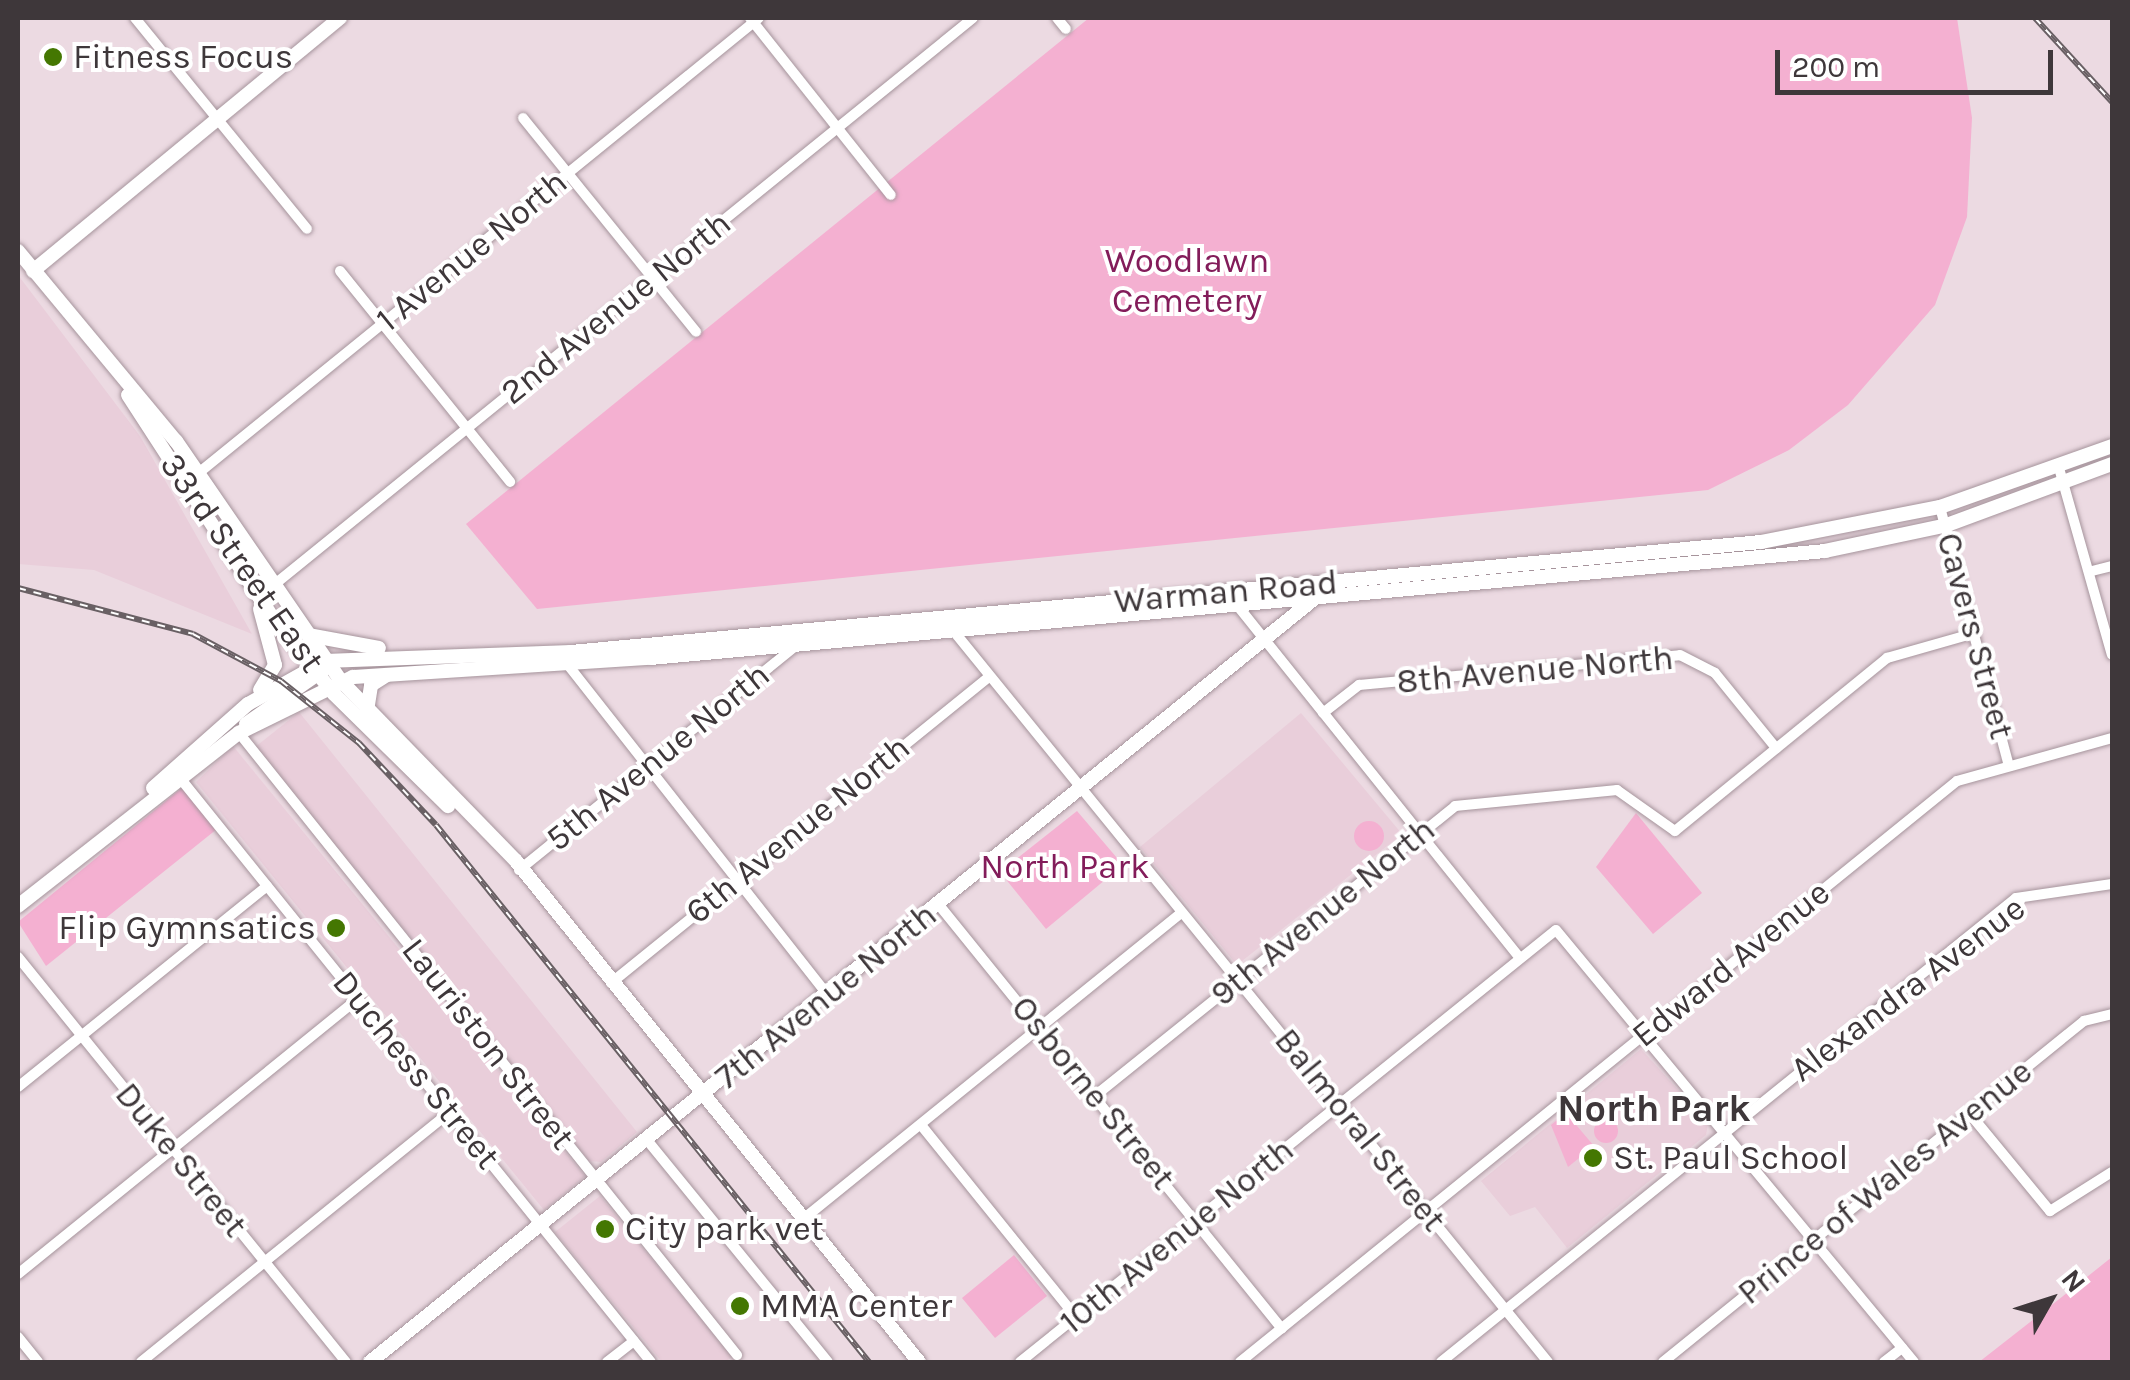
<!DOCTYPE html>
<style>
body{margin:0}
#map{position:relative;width:2130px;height:1380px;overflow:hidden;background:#ecdae2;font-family:Karla,sans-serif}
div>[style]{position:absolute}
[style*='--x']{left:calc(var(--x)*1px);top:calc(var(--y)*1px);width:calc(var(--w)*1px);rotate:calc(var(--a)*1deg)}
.built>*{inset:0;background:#e9ceda}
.green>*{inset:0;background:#f4b0d1}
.round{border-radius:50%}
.roads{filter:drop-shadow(0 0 2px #a6949c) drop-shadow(0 0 2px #a6949c)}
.street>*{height:10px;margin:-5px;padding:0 5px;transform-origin:5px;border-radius:5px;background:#fff}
.secondary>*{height:14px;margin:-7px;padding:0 7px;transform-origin:7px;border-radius:7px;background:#fff}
.rail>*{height:6px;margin-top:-3px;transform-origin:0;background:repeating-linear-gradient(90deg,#fff 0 8px,#696064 0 16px);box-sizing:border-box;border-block:2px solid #696064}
.dots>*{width:28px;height:28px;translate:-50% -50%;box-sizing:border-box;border:5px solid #fff;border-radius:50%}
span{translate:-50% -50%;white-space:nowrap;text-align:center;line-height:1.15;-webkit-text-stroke:8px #fff;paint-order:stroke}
.poi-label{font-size:35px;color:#3e373a}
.left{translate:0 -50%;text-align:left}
.right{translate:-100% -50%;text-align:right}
.street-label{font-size:35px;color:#3e373a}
.park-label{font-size:35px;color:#831c5a}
.neighbourhood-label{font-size:38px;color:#3e373a;font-weight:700}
.frame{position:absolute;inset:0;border:20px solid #3e373a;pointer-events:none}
.north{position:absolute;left:2000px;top:1250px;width:100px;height:100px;-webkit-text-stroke:8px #fff;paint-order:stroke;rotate:51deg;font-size:28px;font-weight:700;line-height:40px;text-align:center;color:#3e373a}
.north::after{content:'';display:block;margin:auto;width:35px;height:45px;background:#3e373a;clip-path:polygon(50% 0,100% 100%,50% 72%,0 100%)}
.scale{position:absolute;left:1775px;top:50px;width:278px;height:45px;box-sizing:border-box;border:5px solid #3e373a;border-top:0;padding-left:12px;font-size:30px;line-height:35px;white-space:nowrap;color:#3e373a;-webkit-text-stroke:8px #fff;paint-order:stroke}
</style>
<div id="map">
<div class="built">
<i style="clip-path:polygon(18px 275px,140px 436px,252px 634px,94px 570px,18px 564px)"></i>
<i style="clip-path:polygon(299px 712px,637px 1132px,601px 1162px,589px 1161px,254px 748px)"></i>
<i style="clip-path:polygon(1301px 713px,1402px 834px,1237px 965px,1140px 847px)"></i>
<i style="clip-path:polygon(233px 746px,585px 1176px,544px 1210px,196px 782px)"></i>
<i style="clip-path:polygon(1641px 1049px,1708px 1123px,1706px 1135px,1567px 1248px,1535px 1207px,1510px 1216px,1481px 1181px)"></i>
<i style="clip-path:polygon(600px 1196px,732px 1357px,725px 1362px,662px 1362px,555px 1232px)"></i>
</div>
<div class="green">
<i style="clip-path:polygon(1089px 18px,1957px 18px,1972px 118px,1967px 217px,1935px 305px,1848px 405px,1789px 450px,1708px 490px,537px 609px,466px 524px)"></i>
<i style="clip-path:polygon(183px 787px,217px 829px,46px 966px,18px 922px)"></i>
<i style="clip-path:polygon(1077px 811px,1123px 865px,1046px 929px,1000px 872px)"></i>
<i style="clip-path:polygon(1636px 813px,1702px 893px,1653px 934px,1596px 867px)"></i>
<i class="round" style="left:1354px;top:821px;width:30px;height:30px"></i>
<i style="clip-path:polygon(1566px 1113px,1594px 1146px,1568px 1167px,1551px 1125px)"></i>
<i class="round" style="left:1594px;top:1119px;width:24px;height:24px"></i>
<i style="clip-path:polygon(1014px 1255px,1047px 1296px,995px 1338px,962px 1298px)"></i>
<i style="clip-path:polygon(2112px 1257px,2112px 1362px,1979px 1362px,2048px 1308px)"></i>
</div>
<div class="roads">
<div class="street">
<i style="--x:135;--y:18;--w:272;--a:50.8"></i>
<i style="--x:750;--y:18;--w:226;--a:51.5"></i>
<i style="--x:1057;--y:18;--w:14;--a:51"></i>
<i style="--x:523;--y:118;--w:275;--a:51"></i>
<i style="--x:340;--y:271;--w:271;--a:51.1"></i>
<i style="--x:2059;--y:468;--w:194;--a:74.2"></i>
<i style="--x:185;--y:484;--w:739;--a:-39.07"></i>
<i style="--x:1940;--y:507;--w:268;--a:75.1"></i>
<i style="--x:2092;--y:571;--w:21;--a:-14"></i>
<i style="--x:259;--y:597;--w:919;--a:-39.04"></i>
<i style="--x:1237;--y:605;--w:451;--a:51.3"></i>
<i style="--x:952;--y:629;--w:945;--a:50.89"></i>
<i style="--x:568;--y:665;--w:419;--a:51.8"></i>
<i style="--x:1323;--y:713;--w:46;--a:-37.9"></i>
<i style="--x:1359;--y:685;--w:322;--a:-5.3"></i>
<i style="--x:1680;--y:655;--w:39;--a:27"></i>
<i style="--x:1715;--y:673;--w:97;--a:50.9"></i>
<i style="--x:239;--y:733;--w:797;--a:51.32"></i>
<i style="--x:180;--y:778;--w:750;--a:51.11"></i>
<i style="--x:519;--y:870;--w:358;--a:-39"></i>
<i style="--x:939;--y:905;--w:545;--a:51.03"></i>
<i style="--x:18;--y:957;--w:521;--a:51"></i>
<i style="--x:611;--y:983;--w:484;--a:-39"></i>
<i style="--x:18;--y:1087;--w:320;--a:-38.9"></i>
<i style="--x:1096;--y:1095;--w:461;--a:-38.8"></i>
<i style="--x:1455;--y:806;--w:163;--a:-5.6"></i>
<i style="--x:1617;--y:790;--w:71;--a:35.3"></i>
<i style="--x:1675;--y:831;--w:274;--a:-39.2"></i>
<i style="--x:1887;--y:658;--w:91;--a:-15.9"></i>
<i style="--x:1970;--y:1114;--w:126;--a:50.5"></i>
<i style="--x:2050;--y:1211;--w:73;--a:-32.2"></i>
<i style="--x:921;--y:1125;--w:247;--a:51.1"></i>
<i style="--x:647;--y:1140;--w:286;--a:50.8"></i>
<i style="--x:802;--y:1220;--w:486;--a:-39"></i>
<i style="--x:18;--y:1274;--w:437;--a:-39"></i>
<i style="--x:18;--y:1337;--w:32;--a:51"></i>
<i style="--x:141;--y:1362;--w:396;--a:-39"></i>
<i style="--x:607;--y:1362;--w:34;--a:-38"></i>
<i style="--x:1020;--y:1362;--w:688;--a:-38.87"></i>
<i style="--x:1556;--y:930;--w:561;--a:50.35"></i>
<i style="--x:1240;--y:1362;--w:923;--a:-39.02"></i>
<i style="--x:1957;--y:781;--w:161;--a:-15.5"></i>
<i style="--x:1441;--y:1362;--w:739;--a:-38.9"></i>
<i style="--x:2016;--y:898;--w:97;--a:-8.3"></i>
<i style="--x:1663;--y:1362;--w:542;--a:-39.01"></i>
<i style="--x:2084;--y:1021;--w:29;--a:-14"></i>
<i style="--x:1884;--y:1362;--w:23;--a:-38"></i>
</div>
<div class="secondary">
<i style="--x:18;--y:251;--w:247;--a:50.3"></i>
<i style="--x:176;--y:441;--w:290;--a:55.5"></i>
<i style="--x:340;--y:680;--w:252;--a:45.8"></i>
<i style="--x:516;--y:861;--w:643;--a:51.19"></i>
<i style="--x:33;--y:271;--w:398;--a:-39.5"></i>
<i style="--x:128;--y:395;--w:266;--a:57"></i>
<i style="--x:273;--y:618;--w:97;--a:51.2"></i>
<i style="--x:334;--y:694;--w:160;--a:44.5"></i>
<i style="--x:260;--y:609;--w:58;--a:75"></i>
<i style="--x:275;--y:665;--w:29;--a:121"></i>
<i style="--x:308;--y:635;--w:72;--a:10.4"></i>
<i style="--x:367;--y:711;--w:26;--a:-81"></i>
<i style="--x:371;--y:685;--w:19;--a:-32"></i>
<i style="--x:246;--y:724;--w:93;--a:-34.9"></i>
<i style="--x:153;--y:788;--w:127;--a:-41.5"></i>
<i style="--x:248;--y:704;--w:88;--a:-29.2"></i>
<i style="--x:325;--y:661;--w:246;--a:-2.1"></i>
<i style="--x:571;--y:652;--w:1195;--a:-5.28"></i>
<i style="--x:1761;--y:542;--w:182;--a:-11.1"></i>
<i style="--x:1940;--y:507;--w:182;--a:-19.5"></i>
<i style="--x:18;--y:906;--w:281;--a:-38.1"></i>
<i style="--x:239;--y:733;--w:127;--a:-26.2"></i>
<i style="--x:353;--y:677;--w:298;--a:-3.7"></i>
<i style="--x:650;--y:658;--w:1180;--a:-5.2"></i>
<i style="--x:1825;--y:551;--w:125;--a:-12"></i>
<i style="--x:1947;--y:525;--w:176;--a:-20.3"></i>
<i style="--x:370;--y:1362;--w:1214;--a:-38.95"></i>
</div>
</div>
<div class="rail">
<i style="--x:2035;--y:18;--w:114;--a:47.5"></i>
<i style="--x:18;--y:588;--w:181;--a:14.7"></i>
<i style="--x:193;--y:634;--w:100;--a:28.1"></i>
<i style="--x:281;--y:681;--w:100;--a:38.5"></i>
<i style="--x:359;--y:743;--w:112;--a:46.8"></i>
<i style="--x:436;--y:825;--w:690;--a:51.12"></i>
</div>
<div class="dots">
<i style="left:53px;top:57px;background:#447702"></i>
<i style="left:336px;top:928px;background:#447702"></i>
<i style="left:1593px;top:1158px;background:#447702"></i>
<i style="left:605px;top:1229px;background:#447702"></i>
<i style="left:740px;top:1306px;background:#447702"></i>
</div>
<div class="poi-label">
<span class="left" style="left:73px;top:57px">Fitness Focus</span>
<span class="right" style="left:316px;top:928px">Flip Gymnsatics</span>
<span class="left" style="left:1613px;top:1158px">St. Paul School</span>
<span class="left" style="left:625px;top:1229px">City park vet</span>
<span class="left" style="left:760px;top:1306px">MMA Center</span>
</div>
<div class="street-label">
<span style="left:472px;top:251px;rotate:-39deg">1 Avenue North</span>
<span style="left:616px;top:308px;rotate:-39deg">2nd Avenue North</span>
<span style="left:242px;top:563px;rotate:55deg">33rd Street East</span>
<span style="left:1226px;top:592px;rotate:-5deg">Warman Road</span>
<span style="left:1975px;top:636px;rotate:75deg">Cavers Street</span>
<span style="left:1535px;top:670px;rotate:-5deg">8th Avenue North</span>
<span style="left:658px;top:757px;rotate:-39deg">5th Avenue North</span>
<span style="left:798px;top:830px;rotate:-39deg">6th Avenue North</span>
<span style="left:1323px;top:912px;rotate:-39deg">9th Avenue North</span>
<span style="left:1731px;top:964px;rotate:-39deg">Edward Avenue</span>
<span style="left:1908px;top:989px;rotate:-37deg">Alexandra Avenue</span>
<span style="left:826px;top:996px;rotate:-39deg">7th Avenue North</span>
<span style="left:488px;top:1044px;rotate:52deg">Lauriston Street</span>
<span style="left:416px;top:1070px;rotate:51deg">Duchess Street</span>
<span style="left:1093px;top:1093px;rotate:51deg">Osborne Street</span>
<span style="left:1360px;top:1130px;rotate:51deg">Balmoral Street</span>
<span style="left:181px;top:1160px;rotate:51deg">Duke Street</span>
<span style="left:1885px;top:1182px;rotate:-39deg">Prince of Wales Avenue</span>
<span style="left:1177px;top:1236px;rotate:-39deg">10th Avenue North</span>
</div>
<div class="park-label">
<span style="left:1187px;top:281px">Woodlawn<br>Cemetery</span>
<span style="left:1065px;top:867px">North Park</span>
</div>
<div class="neighbourhood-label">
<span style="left:1654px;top:1109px">North Park</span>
</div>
<div class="frame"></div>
<div class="north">N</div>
<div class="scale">200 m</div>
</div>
